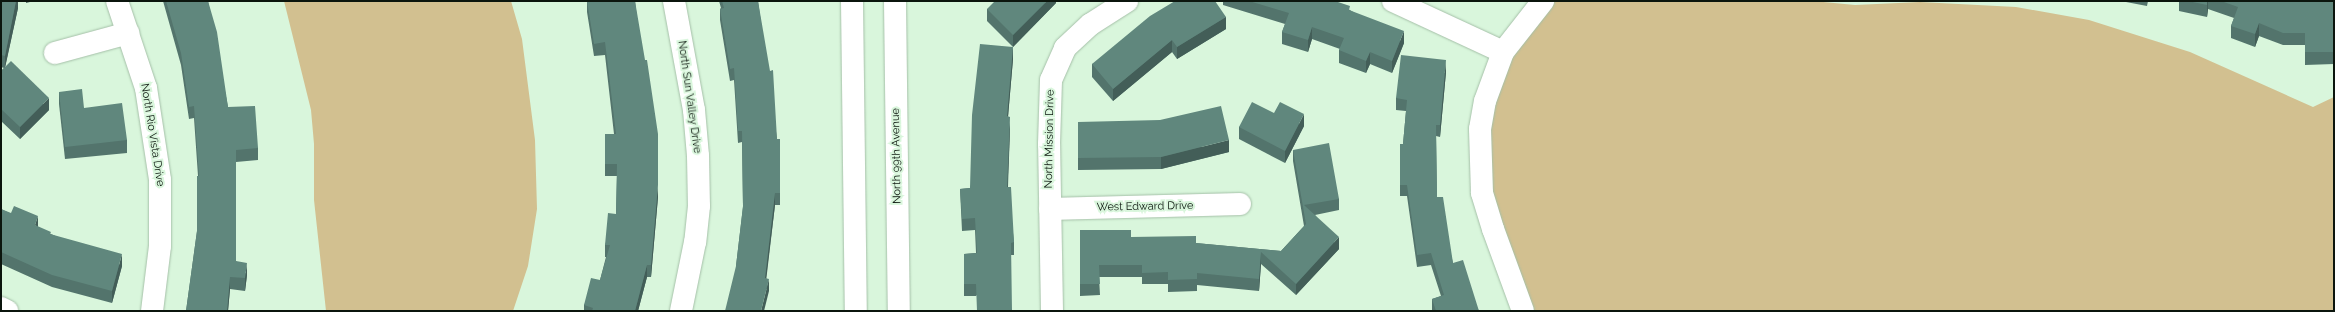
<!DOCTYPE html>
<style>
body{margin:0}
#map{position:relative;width:2335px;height:312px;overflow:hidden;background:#d9f6dc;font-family:Raleway,sans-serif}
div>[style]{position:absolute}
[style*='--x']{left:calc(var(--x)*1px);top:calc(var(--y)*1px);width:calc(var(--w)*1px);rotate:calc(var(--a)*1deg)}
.green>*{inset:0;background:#d2c090}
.roads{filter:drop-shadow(0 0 1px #a5c0a8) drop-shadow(0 0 1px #a5c0a8)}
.minor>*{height:22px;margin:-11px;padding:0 11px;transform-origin:11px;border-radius:11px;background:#fff}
.secondary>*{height:22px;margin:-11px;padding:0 11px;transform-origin:11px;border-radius:11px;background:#fff}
.wall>*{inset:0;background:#53746c}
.shaded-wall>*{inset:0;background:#435e58}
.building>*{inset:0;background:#60877d}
span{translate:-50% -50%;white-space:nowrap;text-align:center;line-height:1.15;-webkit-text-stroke:4px #d9f6dc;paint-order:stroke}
.street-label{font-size:11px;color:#0b150d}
.frame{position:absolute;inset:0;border:2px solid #0b150d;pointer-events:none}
</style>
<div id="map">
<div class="green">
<i style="clip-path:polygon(284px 1px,511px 1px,522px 39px,535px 140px,537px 209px,528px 266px,513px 311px,326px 311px,314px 200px,314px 144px,311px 110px)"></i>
<i style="clip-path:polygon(1543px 1px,1813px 1px,1855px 5px,1920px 2px,2016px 7px,2089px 20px,2190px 52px,2313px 107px,2334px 97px,2334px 311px,1523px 311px,1493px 229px,1485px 101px)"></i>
</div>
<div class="roads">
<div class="minor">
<i style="--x:117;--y:1;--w:92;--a:71.6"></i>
<i style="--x:146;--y:88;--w:93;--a:81.3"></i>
<i style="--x:160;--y:180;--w:66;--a:90"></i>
<i style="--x:160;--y:246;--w:65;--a:97"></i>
<i style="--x:674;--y:1;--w:111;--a:79.6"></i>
<i style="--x:694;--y:110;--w:46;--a:85"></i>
<i style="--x:698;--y:156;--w:50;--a:88.9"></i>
<i style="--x:699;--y:206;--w:36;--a:96"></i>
<i style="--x:695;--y:242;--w:70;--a:101.5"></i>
<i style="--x:1393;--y:1;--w:121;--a:24.9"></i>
<i style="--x:55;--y:53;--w:76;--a:-15.3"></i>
<i style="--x:1050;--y:209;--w:190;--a:-1.5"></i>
<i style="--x:1;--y:308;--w:7;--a:27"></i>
<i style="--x:1052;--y:311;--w:167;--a:-91"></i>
<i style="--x:1049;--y:144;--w:64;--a:-88.2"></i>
<i style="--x:1051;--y:80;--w:35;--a:-66"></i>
<i style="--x:1065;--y:48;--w:35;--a:-43"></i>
<i style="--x:1091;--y:24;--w:43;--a:-32.6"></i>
<i style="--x:1523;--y:311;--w:87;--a:-110.1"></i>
<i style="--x:1493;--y:229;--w:38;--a:-107"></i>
<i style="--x:1482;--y:193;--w:64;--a:-91.8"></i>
<i style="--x:1480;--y:129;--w:28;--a:-80"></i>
<i style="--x:1485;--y:101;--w:52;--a:-69.8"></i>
<i style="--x:1503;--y:52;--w:65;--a:-51.9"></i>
</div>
<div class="secondary">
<i style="--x:852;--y:1;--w:310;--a:89.3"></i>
<i style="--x:895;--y:1;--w:310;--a:89.3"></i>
</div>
</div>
<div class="wall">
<i style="clip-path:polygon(1px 1px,18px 1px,18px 8px,5px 67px,49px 110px,20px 139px,1px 121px,1px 71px,4px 68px,1px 67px)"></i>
<i style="clip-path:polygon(163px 1px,208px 1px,228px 107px,258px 148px,258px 160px,236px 162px,236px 261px,247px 275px,245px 291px,230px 289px,228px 311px,186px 311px,197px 231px,198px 176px,194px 118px,189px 119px,181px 65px)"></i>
<i style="clip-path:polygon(587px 1px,635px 1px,658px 197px,651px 277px,647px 277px,638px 311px,584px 311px,584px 305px,600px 280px,606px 257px,605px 257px,605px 245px,616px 214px,617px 176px,605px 176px,605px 134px,614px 134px,605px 55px,594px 56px,587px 12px)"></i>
<i style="clip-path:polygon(719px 1px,758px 1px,777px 139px,780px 139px,780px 205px,775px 205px,766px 278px,769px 291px,736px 266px,743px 207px,742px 142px,738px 143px,734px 80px,730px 81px,720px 20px,720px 9px,721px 8px)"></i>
<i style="clip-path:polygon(1056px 1px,1056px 3px,1013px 47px,1013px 59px,1008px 116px,1010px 129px,1008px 187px,1014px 242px,1014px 255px,1011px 255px,976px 296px,964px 296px,964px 254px,976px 253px,975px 230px,962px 231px,960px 189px,970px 188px,1013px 47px,987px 21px,987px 9px)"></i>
<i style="clip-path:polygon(1223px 1px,1335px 1px,1404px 43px,1392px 73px,1370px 64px,1366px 73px,1339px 63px,1339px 50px,1340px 49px,1312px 39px,1308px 52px,1282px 44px,1282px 32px,1285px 24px,1223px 5px)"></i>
<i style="clip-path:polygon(2126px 1px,2148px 1px,2147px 6px,2126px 2px)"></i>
<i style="clip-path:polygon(2179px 1px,2334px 1px,2334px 64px,2305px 65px,2305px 45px,2283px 45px,2259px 36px,2255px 47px,2231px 38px,2231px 26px,2234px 18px,2208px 9px,2207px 17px,2179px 11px)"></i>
<i style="clip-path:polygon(1226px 17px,1226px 29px,1177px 59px,1172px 52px,1113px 101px,1092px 77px,1092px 64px)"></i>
<i style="clip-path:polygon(1446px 72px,1440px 137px,1436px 136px,1437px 197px,1453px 263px,1479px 311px,1432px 311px,1432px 299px,1441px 296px,1431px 265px,1417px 267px,1407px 196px,1400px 196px,1400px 144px,1403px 144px,1406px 111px,1396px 110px,1396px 98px)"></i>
<i style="clip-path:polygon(59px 92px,84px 108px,127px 140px,127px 153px,65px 159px,59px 104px)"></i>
<i style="clip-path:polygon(1274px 113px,1304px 126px,1285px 163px,1239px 139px,1239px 127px)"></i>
<i style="clip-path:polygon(1078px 122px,1229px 152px,1161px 169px,1078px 170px)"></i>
<i style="clip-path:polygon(1293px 150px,1339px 199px,1339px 210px,1315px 215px,1339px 249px,1296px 295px,1261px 264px,1259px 291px,1197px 285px,1197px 291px,1168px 292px,1168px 284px,1142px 284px,1142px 277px,1099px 277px,1100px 295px,1080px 296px,1080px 230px,1131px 237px,1281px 251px,1304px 226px,1293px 161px)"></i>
<i style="clip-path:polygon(1px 209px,38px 227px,51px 234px,122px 266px,112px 303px,52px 287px,1px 264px)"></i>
</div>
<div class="shaded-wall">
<i style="clip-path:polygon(16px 1px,18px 1px,18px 8px,5px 68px,5px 56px)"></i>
<i style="clip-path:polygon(26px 1px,34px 1px,26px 3px)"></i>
<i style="clip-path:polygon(1047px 1px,1056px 1px,1056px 3px,1013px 47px,1013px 35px)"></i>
<i style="clip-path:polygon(2207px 1px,2208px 1px,2208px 9px,2207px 17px)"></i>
<i style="clip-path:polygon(1226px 17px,1226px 29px,1177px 59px,1177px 47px)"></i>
<i style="clip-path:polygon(2259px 23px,2259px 36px,2255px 47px,2255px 34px)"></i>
<i style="clip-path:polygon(1312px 27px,1312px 39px,1308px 52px,1308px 40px)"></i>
<i style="clip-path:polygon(1404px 31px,1404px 43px,1392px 73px,1392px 61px)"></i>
<i style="clip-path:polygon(1172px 40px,1172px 52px,1113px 101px,1113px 89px)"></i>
<i style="clip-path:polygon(1013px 47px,1013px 59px,1007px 129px,1007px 116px)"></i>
<i style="clip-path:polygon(1370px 52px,1370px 64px,1366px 73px,1366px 61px)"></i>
<i style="clip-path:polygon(1446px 60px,1446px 72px,1440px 137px,1440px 125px)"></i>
<i style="clip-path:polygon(49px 98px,49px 110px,20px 139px,20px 127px)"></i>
<i style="clip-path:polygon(1304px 114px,1304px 126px,1285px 163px,1285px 151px)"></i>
<i style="clip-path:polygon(1010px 117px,1010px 129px,1007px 199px,1007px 187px)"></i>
<i style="clip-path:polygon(1229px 140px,1229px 152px,1161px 169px,1161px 157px)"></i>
<i style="clip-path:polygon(658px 185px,658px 197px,651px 277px,651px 265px)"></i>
<i style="clip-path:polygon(775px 193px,775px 205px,765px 290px,765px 278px)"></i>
<i style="clip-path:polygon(38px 216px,38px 228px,35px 225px)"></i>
<i style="clip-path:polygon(1339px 237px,1339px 249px,1296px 295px,1296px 284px)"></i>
<i style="clip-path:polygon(1261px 252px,1261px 264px,1259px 291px,1259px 279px)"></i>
<i style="clip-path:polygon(122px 254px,122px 266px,112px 303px,112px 291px)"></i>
<i style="clip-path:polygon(247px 263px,247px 275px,245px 291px,245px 278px)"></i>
<i style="clip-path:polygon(647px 265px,647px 277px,638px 311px,635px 311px)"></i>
<i style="clip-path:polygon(230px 277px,230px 289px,228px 311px,227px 311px)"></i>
<i style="clip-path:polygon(769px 279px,769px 291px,764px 311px,761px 311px)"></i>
</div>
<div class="building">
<i style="clip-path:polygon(1px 1px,16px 1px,5px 56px,1px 55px)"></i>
<i style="clip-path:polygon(166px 1px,208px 1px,217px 32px,228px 107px,255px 106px,258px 148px,236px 150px,236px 261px,247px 263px,245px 278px,230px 277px,227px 311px,186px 311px,197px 231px,197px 176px,199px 176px,194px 106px,189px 107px,181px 53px)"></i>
<i style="clip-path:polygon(587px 1px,635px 1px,645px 60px,647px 60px,658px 134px,658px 185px,651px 265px,647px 265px,635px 311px,592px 311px,593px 308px,584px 305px,591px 278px,600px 280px,610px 245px,605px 245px,608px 213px,616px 214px,617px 164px,605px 164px,605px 134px,616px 134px,605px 42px,594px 44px)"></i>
<i style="clip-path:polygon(722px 1px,758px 1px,770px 71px,773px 70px,777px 139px,780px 139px,780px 193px,775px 193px,765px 278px,769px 279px,761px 311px,725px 311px,736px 266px,743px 206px,742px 131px,738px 131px,734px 68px,730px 69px,720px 9px,724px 8px)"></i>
<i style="clip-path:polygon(995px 1px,1047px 1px,1013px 35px,987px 9px)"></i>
<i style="clip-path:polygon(1175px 1px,1215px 1px,1226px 17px,1177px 47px,1172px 40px,1113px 89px,1092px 64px,1150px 16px)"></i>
<i style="clip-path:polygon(1249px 1px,1335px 1px,1350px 6px,1349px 10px,1404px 31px,1392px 61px,1370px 52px,1366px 61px,1339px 50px,1344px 38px,1312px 27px,1308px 40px,1282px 32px,1289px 13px)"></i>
<i style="clip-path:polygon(2188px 1px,2207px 1px,2207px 5px)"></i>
<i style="clip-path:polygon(2221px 1px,2334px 1px,2334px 52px,2305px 52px,2305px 33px,2283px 33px,2259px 23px,2255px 34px,2231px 26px,2238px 7px)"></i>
<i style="clip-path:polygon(980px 44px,1013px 47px,1007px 116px,1010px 117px,1007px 187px,1011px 187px,1014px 242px,1011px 243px,1012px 311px,977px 311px,976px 284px,964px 284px,964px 254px,977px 253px,975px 218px,962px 219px,960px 189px,970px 188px,972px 115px)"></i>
<i style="clip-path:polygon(1401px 55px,1446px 60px,1440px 125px,1436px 125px,1437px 197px,1443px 197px,1453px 263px,1463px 260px,1479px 311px,1436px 311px,1432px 299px,1444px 295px,1431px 253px,1417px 255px,1407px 185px,1400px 185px,1400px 144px,1403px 144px,1407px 100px,1396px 98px)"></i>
<i style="clip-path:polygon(11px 61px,49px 98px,20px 127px,1px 109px,1px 71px)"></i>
<i style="clip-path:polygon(82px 89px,84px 108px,122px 103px,127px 140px,65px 147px,59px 92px)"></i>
<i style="clip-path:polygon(1252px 102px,1274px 113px,1280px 102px,1304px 114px,1285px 151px,1239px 127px)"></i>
<i style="clip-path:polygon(1221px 106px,1229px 140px,1161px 157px,1078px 158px,1078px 122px,1160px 120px)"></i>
<i style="clip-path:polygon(1329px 143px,1339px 199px,1304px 205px,1339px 237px,1296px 284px,1261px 252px,1259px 279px,1197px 273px,1197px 279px,1168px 280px,1168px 272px,1142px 273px,1142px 265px,1099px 265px,1100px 284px,1080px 284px,1080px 230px,1131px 230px,1131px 237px,1196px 236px,1196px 243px,1281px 251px,1306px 224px,1293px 150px)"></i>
<i style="clip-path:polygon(14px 206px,38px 216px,35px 225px,51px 232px,50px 234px,122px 254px,112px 291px,52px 275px,1px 252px,1px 209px,11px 213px)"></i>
</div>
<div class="street-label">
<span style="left:689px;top:97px;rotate:82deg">North Sun Valley Drive</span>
<span style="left:152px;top:135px;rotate:81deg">North Rio Vista Drive</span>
<span style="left:1050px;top:139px;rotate:-89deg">North Mission Drive</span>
<span style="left:897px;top:156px;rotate:-91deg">North 99th Avenue</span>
<span style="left:1145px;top:207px;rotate:-1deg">West Edward Drive</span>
</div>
<div class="frame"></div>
</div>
